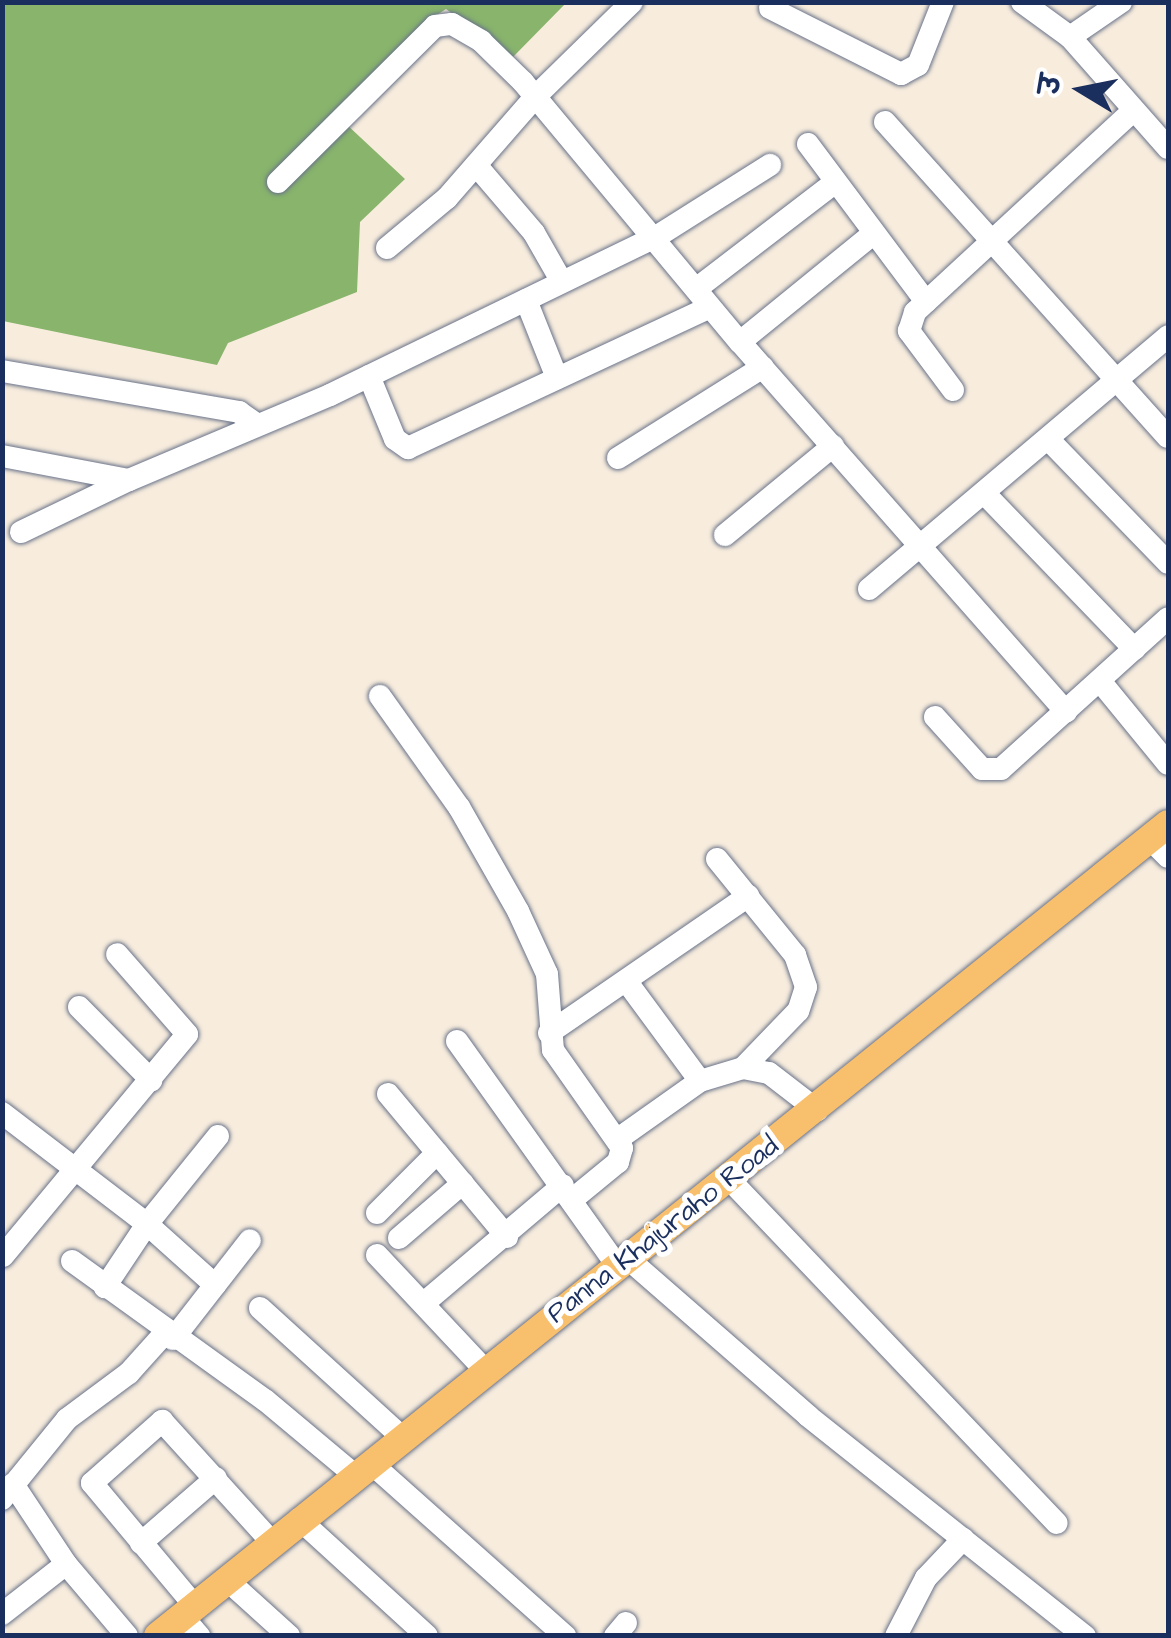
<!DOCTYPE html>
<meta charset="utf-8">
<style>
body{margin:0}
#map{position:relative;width:1171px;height:1638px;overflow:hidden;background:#f8eddd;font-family:"Architects Daughter","Playpen Sans Deva",sans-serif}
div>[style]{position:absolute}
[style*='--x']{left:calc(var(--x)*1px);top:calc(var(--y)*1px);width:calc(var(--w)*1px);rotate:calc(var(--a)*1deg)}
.forest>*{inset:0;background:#88b46c}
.roads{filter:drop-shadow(0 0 2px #68728a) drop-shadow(0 0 2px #68728a)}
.minor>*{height:22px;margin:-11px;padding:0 11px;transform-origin:11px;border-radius:11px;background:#fff}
.major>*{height:28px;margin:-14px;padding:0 14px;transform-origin:14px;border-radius:14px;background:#f8bf6c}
span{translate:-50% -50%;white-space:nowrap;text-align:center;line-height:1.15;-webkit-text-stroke:10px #fff;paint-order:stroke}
.street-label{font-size:28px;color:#1b2f5e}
.frame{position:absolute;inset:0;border:5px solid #1b2f5e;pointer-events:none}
.north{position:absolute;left:1031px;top:40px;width:100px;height:100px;-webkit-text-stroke:8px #fff;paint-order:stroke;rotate:280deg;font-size:28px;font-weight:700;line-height:40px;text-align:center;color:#1b2f5e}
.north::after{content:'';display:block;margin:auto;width:35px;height:45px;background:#1b2f5e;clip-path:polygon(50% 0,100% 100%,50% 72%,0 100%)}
</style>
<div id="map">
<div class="forest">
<i style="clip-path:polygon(3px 3px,566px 3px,513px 57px,446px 9px,423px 24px,345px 123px,405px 179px,360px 222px,357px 292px,228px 343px,217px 365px,3px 321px)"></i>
</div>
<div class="roads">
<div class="minor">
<i style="--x:1022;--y:2;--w:59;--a:36.1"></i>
<i style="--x:1070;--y:37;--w:148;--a:48.6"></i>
<i style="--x:770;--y:8;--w:147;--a:26.7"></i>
<i style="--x:901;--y:74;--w:19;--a:-28"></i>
<i style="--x:918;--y:65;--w:68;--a:-68.4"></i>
<i style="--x:1070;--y:37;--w:62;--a:-34.5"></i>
<i style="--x:885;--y:122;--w:423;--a:48.1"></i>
<i style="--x:808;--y:144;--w:197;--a:53.2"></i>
<i style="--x:476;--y:165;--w:89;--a:49.5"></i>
<i style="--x:534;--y:233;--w:56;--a:60.3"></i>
<i style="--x:278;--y:182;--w:221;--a:-44.8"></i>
<i style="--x:435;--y:26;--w:17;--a:-7"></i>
<i style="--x:452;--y:24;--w:34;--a:30"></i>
<i style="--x:481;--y:41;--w:59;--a:44.3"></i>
<i style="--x:523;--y:82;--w:339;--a:50.2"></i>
<i style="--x:740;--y:342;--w:493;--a:48.6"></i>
<i style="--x:387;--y:248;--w:78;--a:-39.8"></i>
<i style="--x:447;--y:198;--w:135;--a:-48.9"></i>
<i style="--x:536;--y:96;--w:134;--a:-44.4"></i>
<i style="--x:696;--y:289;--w:173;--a:-37.5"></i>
<i style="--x:526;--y:300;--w:84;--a:68.3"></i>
<i style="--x:740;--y:342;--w:171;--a:-39.1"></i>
<i style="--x:2;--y:371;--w:241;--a:9.8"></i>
<i style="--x:239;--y:412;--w:21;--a:35"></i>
<i style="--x:369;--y:376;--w:68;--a:67.6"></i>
<i style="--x:395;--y:439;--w:16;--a:35"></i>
<i style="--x:408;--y:448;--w:333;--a:-25"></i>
<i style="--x:953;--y:390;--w:74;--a:-126.7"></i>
<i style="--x:909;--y:331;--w:20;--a:-72"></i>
<i style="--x:915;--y:312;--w:294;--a:-42.7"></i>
<i style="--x:1049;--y:440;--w:171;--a:45.9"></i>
<i style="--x:2;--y:456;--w:129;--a:10.7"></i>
<i style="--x:129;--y:480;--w:218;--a:-22.9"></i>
<i style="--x:330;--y:395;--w:362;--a:-25.9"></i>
<i style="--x:656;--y:237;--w:135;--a:-32.3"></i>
<i style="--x:618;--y:458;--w:171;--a:-32.1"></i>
<i style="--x:986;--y:495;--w:214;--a:46.1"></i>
<i style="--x:21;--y:532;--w:120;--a:-25.7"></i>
<i style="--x:725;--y:535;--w:140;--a:-39.5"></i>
<i style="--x:869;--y:589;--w:392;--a:-40.2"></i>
<i style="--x:1100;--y:681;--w:107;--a:50.7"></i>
<i style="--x:380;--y:696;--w:136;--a:54.6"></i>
<i style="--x:459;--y:807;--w:120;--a:60.4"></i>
<i style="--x:518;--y:911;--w:69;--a:65.3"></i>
<i style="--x:547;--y:974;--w:76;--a:85.5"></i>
<i style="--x:553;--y:1050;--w:120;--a:54.9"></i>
<i style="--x:622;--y:1148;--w:15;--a:106"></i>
<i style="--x:618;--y:1162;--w:58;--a:140.6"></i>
<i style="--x:935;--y:717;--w:70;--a:47.9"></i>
<i style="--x:982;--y:769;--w:19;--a:0"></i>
<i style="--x:1001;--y:769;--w:225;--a:-42.1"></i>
<i style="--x:1150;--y:839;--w:25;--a:45"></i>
<i style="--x:717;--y:859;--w:124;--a:50.9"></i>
<i style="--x:795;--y:955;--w:34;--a:71"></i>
<i style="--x:806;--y:987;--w:25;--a:108"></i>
<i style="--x:798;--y:1011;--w:79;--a:134"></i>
<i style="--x:627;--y:982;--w:123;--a:53.6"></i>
<i style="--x:79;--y:1007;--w:103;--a:45.4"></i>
<i style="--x:549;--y:1033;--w:242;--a:-34.5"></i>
<i style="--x:457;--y:1041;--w:274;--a:54.5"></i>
<i style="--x:388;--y:1094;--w:186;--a:50.2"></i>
<i style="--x:2;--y:1113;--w:183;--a:37.4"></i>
<i style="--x:147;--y:1224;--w:76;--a:123.7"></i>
<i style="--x:618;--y:1139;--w:100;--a:-35.3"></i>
<i style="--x:700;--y:1081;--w:45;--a:-16.8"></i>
<i style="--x:743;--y:1068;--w:26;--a:11"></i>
<i style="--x:769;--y:1073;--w:61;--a:37.6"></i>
<i style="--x:729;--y:1179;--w:475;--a:46.4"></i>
<i style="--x:377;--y:1213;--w:85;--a:-45"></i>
<i style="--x:399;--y:1238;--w:84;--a:-40.7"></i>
<i style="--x:377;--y:1255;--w:158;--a:46.8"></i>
<i style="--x:3;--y:1256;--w:288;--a:-50.3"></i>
<i style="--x:187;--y:1034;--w:106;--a:-131.2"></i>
<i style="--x:626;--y:1257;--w:242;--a:41.1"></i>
<i style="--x:808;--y:1416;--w:354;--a:38.5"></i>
<i style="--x:72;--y:1261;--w:238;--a:35.8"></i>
<i style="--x:265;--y:1400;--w:119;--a:39.9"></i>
<i style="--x:215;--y:1285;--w:91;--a:-138.1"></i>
<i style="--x:147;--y:1224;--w:113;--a:-51.1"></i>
<i style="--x:424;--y:1303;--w:182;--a:-40.3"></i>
<i style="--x:260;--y:1308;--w:195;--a:42.3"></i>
<i style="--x:173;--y:1339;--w:125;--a:-52.1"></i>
<i style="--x:372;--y:1464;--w:259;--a:41.7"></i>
<i style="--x:13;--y:1484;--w:96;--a:56.5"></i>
<i style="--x:66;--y:1564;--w:94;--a:49.7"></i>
<i style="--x:2;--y:1499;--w:103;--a:-50.9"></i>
<i style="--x:67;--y:1419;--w:77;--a:-36.6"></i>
<i style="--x:129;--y:1373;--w:54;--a:-48"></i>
<i style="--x:299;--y:1519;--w:173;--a:42.4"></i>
<i style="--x:141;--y:1543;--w:99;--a:-40.9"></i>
<i style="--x:226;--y:1579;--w:85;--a:42.1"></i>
<i style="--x:194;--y:1605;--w:159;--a:-129.9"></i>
<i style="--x:92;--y:1483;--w:94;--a:-41.5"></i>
<i style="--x:162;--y:1421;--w:162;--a:47.8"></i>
<i style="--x:2;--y:1614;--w:81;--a:-38"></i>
<i style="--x:181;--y:1615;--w:28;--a:49"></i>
<i style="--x:615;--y:1636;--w:17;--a:-50"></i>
<i style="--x:896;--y:1636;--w:65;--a:-62.7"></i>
<i style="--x:926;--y:1578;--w:54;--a:-46.5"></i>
</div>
<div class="major">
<i style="--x:158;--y:1636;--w:1296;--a:-38.8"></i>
</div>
</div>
<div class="street-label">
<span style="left:663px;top:1230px;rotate:-38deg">Panna Khajuraho Road</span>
</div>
<div class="frame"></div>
<div class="north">उ</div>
</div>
